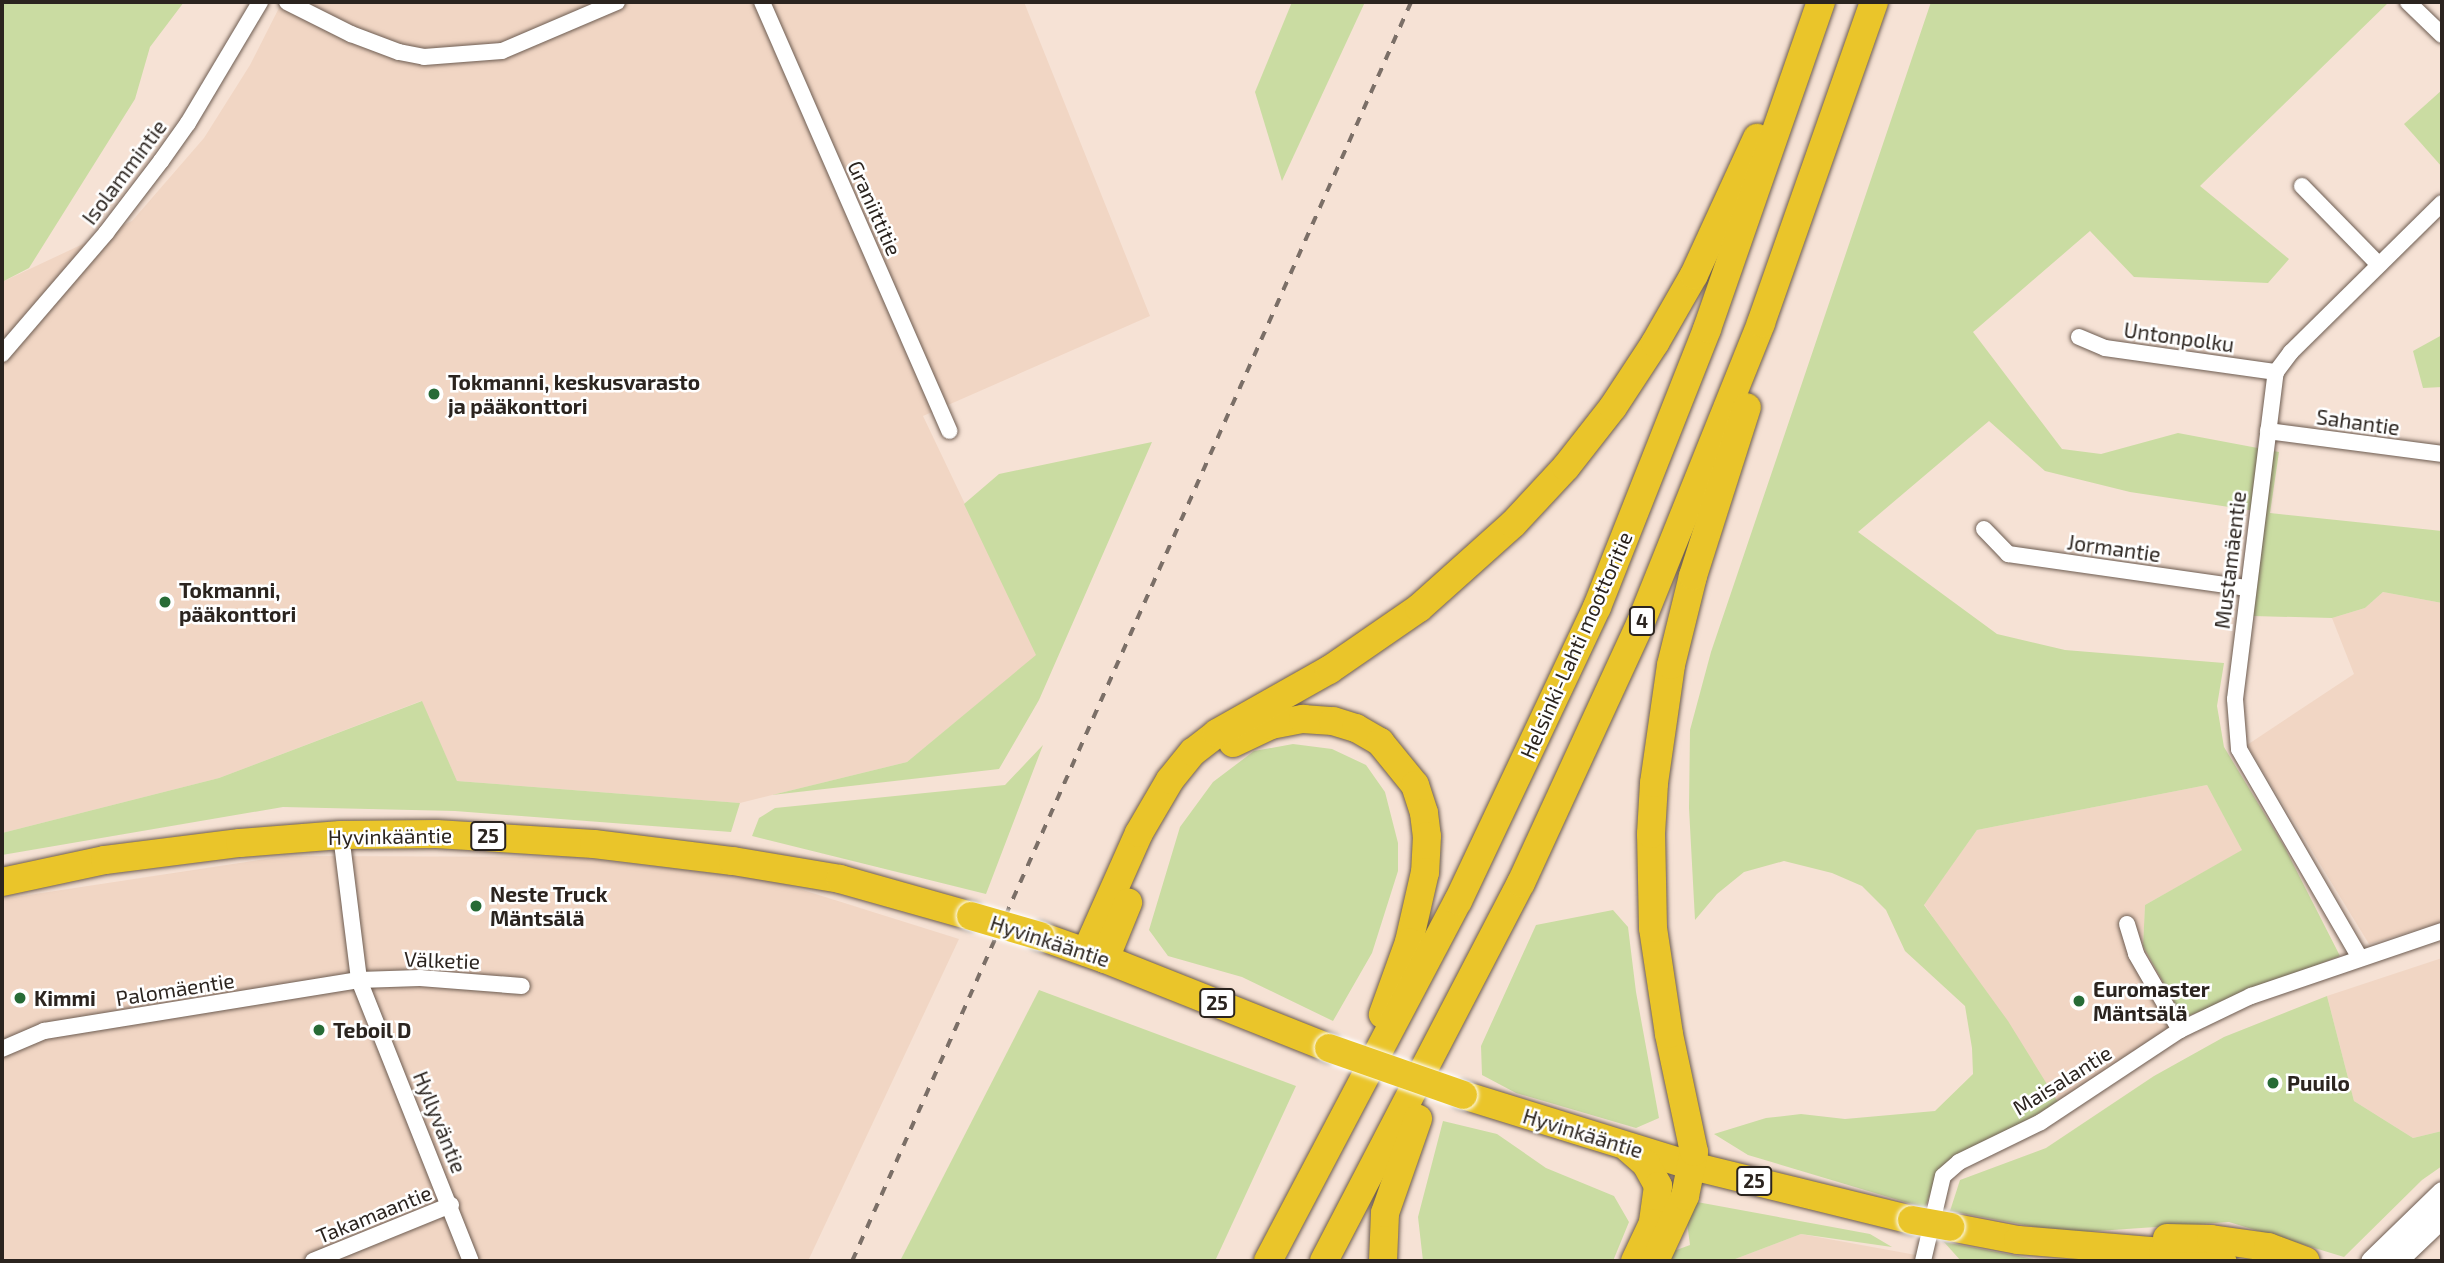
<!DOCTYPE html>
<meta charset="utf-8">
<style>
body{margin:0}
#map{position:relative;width:2444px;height:1263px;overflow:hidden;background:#f6e2d5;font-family:"Exo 2",sans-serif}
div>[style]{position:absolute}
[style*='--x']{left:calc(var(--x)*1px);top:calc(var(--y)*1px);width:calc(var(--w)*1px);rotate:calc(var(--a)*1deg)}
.built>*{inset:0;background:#f1d6c4}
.green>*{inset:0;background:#cadca2}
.roads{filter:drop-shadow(0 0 2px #6d5c51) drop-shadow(0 0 2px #6d5c51)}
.street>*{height:16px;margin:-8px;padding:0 8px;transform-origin:8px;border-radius:8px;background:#fff}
.secondary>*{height:21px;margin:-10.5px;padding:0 10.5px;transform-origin:10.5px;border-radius:10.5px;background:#fff}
.highway>*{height:28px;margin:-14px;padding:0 14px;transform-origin:14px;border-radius:14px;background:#eac52a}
.rail>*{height:3.5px;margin-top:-1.75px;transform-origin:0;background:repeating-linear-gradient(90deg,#7b6f67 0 9px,transparent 0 18px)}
.bridges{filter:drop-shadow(0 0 2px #fff) drop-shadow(0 0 2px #fff)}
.highway-bridge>*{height:28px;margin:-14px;padding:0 14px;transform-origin:14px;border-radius:14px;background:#eac52a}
.dots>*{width:19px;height:19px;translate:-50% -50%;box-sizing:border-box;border:4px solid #fff;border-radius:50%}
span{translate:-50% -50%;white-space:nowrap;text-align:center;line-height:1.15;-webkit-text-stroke:5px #fff;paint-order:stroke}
.shield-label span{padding:2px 5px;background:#fff;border:2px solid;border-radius:5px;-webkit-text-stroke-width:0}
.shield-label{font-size:19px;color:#2b241f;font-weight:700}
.street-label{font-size:21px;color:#2b241f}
.poi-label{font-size:21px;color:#2b241f;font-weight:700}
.left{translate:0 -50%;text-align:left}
.frame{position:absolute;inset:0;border:4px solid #2b241f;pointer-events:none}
</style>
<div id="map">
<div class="built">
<i style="clip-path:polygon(282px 2px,1024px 2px,1150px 316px,923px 416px,1037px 655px,907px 762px,740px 803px,457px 781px,421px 701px,219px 778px,2px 833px,2px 282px,132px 221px,204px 138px,250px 65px)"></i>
<i style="clip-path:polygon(2383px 592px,2442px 603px,2442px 922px,2369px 944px,2247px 745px,2354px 674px,2332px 618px,2365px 608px)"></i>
<i style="clip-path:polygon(2207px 785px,2243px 850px,2145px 905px,2143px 946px,2183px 1018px,2058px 1102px,1924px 904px,1977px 830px)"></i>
<i style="clip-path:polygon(286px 856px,571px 857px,771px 880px,959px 939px,808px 1261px,2px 1261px,2px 899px)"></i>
<i style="clip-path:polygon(2442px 958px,2442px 1131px,2413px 1138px,2354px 1101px,2327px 996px)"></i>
<i style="clip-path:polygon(1801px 1234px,1916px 1255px,1916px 1261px,1730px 1261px)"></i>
</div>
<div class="green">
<i style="clip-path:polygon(2px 2px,184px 2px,150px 47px,135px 99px,29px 268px,2px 282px)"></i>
<i style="clip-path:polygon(1292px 2px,1365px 2px,1282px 181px,1255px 92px)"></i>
<i style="clip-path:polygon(1931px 2px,2389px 2px,2200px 186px,2289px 259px,2268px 283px,2134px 277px,2090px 231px,1973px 332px,2062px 449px,2101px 454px,2178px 433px,2279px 452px,2270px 513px,2442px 531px,2442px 603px,2383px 592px,2365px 608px,2332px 618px,2253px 616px,2262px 512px,2130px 492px,2045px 471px,1989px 421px,1858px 532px,1997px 634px,2065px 650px,2224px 663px,2217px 706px,2224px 747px,2284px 846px,2340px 956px,2183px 1018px,2143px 946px,2145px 905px,2242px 850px,2207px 785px,1977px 830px,1924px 905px,2008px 1021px,2058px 1102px,1938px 1172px,1925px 1208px,1748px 1155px,1714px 1134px,1766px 1118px,1801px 1114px,1845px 1119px,1935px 1111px,1973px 1074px,1972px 1048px,1965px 1006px,1905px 951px,1886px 910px,1862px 886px,1832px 873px,1784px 861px,1744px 872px,1717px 894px,1695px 920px,1689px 808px,1690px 730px,1711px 652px)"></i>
<i style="clip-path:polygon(2442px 90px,2442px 167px,2404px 124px)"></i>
<i style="clip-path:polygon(2442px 335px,2442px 387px,2423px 388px,2413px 351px)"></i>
<i style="clip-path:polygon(1152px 442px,1039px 700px,999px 769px,772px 795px,907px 762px,1036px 655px,964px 504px,999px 474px)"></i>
<i style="clip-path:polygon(422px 701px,457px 781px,740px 803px,731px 832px,455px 811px,283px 807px,2px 855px,2px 833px,219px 778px)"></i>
<i style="clip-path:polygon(1293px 744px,1332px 749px,1366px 765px,1385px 792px,1398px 843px,1398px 871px,1372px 953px,1333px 1021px,1242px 977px,1168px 956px,1149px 930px,1180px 827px,1213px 782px,1254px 751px)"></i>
<i style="clip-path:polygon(1043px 745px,986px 894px,752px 836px,759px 818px,775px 808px,1005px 785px)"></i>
<i style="clip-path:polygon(1613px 910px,1628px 927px,1636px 992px,1659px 1118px,1636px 1128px,1516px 1093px,1482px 1075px,1481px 1046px,1536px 925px)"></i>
<i style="clip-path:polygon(1039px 990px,1296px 1086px,1215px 1261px,900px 1261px)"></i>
<i style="clip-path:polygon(2327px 996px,2354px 1101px,2413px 1138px,2442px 1131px,2442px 1166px,2422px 1180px,2344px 1257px,2229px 1222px,2068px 1233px,1950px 1211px,1960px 1180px,2046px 1148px,2154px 1076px,2224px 1037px)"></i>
<i style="clip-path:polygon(1443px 1121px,1497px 1134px,1546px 1168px,1614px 1196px,1629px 1222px,1613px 1261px,1423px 1261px,1418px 1217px)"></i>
<i style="clip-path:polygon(1697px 1202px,1870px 1234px,1892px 1247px,1801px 1234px,1730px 1261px,1666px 1261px,1671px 1252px,1690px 1245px,1686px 1215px)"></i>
<i style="clip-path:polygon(1944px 1242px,2044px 1261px,1961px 1261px)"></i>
</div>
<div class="roads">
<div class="street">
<i style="--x:287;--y:2;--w:72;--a:26.6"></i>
<i style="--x:351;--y:34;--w:51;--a:20.6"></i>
<i style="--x:399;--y:52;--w:25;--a:11"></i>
<i style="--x:424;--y:57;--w:78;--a:-4.4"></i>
<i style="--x:502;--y:51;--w:125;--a:-23.1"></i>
<i style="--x:762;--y:2;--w:468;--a:66.4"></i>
<i style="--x:2408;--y:2;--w:47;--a:44.1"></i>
<i style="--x:2302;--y:186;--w:110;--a:45.7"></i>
<i style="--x:2079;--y:337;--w:28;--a:23"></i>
<i style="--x:2105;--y:348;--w:173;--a:8"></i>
<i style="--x:2;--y:354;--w:160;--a:-49.3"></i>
<i style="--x:106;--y:233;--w:91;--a:-52.6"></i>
<i style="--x:161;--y:161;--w:47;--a:-54.6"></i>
<i style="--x:188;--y:123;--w:141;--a:-59.2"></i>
<i style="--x:2268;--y:431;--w:176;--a:7.5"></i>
<i style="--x:1984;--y:529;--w:35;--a:46"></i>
<i style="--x:2008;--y:554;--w:242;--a:8.1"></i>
<i style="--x:341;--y:835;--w:146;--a:82.9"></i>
<i style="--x:359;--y:980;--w:302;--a:68.3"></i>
<i style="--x:2127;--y:924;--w:31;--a:73"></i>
<i style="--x:2136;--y:954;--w:88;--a:59.9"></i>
<i style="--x:2360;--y:958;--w:241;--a:-120.1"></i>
<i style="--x:2239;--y:749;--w:50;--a:-94.6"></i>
<i style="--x:2235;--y:699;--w:330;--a:-82.9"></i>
<i style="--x:2276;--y:372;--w:25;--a:-53"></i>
<i style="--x:2291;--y:352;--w:212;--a:-44.6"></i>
<i style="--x:2;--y:1049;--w:46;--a:-23.2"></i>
<i style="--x:44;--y:1031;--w:319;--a:-9.2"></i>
<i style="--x:359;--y:980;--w:61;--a:-1.9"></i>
<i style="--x:420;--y:978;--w:102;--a:4.5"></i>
<i style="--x:313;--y:1261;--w:149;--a:-22.1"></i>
<i style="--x:1923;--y:1261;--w:87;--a:-76.8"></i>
<i style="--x:1943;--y:1176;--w:21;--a:-41"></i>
<i style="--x:1959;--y:1162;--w:91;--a:-26"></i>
<i style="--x:2041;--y:1122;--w:167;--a:-33.5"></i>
<i style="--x:2180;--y:1030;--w:79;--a:-25.6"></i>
<i style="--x:2251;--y:996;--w:202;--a:-18.8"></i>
</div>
<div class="secondary">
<i style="--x:2371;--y:1261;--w:99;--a:-44.2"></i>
<i style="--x:2396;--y:1261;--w:64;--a:-43.7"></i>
</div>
<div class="highway">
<i style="--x:1233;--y:743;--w:42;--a:-25.3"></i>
<i style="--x:1271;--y:725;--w:33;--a:-11"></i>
<i style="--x:1303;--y:719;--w:30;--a:4"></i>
<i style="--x:1333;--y:721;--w:24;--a:17"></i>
<i style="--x:1356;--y:728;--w:28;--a:30"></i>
<i style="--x:1380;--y:742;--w:55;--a:50.9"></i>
<i style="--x:1415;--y:785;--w:29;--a:72"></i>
<i style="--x:1424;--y:813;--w:23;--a:83"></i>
<i style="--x:1427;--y:836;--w:36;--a:93"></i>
<i style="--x:1425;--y:872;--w:72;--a:102.9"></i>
<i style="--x:1409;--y:942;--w:77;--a:109.9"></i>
<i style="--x:2;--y:882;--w:105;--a:-12.1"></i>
<i style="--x:105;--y:860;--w:136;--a:-7.2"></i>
<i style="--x:240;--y:843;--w:101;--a:-4.5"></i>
<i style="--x:341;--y:835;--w:95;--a:-0.6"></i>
<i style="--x:436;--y:834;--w:158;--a:3.6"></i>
<i style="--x:594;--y:844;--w:140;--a:7"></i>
<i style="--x:733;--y:861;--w:109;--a:9.5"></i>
<i style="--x:840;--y:879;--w:136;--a:15.8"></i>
<i style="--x:1040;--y:936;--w:69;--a:19.5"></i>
<i style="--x:1105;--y:959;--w:241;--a:21.7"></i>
<i style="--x:1086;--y:952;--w:130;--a:-66"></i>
<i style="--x:1139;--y:833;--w:61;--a:-59.7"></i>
<i style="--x:1170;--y:780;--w:36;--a:-51"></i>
<i style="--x:1193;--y:752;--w:31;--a:-38"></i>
<i style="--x:1217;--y:733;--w:129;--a:-29.4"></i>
<i style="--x:1329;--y:670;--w:109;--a:-34.6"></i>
<i style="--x:1419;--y:608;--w:126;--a:-41.8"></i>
<i style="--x:1513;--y:524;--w:78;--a:-47.1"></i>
<i style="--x:1566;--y:467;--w:76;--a:-51.9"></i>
<i style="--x:1613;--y:407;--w:77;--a:-56.7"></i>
<i style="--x:1655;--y:343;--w:78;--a:-60.2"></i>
<i style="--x:1694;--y:275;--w:151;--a:-65.3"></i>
<i style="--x:1105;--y:959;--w:61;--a:-67.7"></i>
<i style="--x:1463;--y:1095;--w:240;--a:17.2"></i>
<i style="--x:1692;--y:1166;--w:227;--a:13.8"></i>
<i style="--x:1629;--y:1149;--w:23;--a:41"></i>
<i style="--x:1646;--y:1164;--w:25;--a:61"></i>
<i style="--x:1658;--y:1186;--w:37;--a:98"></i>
<i style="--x:1653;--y:1223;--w:42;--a:115.3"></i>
<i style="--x:1950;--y:1227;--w:69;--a:10.8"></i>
<i style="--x:2018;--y:1240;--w:145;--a:4.7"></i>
<i style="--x:2163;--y:1252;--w:60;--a:8.7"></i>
<i style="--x:2167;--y:1238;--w:44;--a:1.3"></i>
<i style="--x:2211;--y:1239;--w:58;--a:8"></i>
<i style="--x:2268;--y:1247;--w:40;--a:20.2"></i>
<i style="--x:1268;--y:1261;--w:407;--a:-62.2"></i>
<i style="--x:1458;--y:901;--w:325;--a:-64.7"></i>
<i style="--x:1597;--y:607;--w:299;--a:-68.4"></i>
<i style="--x:1707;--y:329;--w:346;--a:-70.8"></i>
<i style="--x:1324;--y:1261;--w:426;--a:-62.5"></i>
<i style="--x:1521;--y:883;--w:287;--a:-65.3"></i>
<i style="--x:1641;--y:622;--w:322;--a:-68.1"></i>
<i style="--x:1761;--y:323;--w:340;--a:-70.6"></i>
<i style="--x:1383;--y:1261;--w:48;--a:-87.6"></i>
<i style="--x:1385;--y:1213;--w:100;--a:-70.7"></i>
<i style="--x:1655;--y:1261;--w:72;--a:-65.2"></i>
<i style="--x:1685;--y:1196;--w:45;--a:-78.4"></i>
<i style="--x:1694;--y:1152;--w:121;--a:-102"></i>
<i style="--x:1669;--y:1034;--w:107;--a:-98.6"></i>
<i style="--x:1653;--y:928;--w:94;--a:-91.2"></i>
<i style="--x:1651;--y:834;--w:51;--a:-86.6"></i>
<i style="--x:1654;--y:783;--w:119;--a:-81.8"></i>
<i style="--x:1671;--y:665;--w:92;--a:-76.1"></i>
<i style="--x:1693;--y:576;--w:177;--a:-72.3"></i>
</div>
</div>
<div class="rail">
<i style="--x:852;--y:1261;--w:1378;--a:-66.06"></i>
</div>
<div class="bridges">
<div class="highway-bridge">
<i style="--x:971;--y:916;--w:72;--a:16.2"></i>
<i style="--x:1329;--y:1048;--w:142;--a:19.3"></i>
<i style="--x:1912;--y:1220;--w:39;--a:10"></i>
</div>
</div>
<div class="dots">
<i style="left:434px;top:394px;background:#276b36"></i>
<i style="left:165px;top:602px;background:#276b36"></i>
<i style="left:476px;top:906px;background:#276b36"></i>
<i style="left:20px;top:998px;background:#276b36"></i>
<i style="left:2079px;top:1001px;background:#276b36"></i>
<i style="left:319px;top:1030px;background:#276b36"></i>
<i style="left:2273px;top:1083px;background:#276b36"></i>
</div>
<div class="shield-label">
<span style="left:1642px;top:621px">4</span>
<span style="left:488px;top:836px">25</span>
<span style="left:1217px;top:1003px">25</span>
<span style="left:1754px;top:1181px">25</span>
</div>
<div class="street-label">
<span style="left:124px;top:172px;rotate:-53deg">Isolammintie</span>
<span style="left:875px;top:208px;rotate:66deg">Graniittitie</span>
<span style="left:2179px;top:337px;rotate:8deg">Untonpolku</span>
<span style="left:2358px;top:422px;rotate:8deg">Sahantie</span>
<span style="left:2114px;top:548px;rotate:8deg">Jormantie</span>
<span style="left:2230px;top:560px;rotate:-83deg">Mustamäentie</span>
<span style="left:1576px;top:645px;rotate:-66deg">Helsinki-Lahti moottoritie</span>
<span style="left:390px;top:836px;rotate:-1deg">Hyvinkääntie</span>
<span style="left:1050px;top:941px;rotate:18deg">Hyvinkääntie</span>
<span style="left:442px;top:960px;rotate:2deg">Välketie</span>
<span style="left:175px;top:989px;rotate:-9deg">Palomäentie</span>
<span style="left:2062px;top:1080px;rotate:-32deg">Maisalantie</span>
<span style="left:440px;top:1122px;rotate:68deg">Hyllyväntie</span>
<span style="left:1583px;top:1133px;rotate:17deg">Hyvinkääntie</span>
<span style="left:374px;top:1214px;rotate:-22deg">Takamaantie</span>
</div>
<div class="poi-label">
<span class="left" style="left:448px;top:394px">Tokmanni, keskusvarasto<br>ja pääkonttori</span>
<span class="left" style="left:179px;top:602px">Tokmanni,<br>pääkonttori</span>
<span class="left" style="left:490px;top:906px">Neste Truck<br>Mäntsälä</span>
<span class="left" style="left:2093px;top:1001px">Euromaster<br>Mäntsälä</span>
<span class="left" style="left:34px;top:998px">Kimmi</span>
<span class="left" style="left:333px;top:1030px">Teboil D</span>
<span class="left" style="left:2287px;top:1083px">Puuilo</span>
</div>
<div class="frame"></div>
</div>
